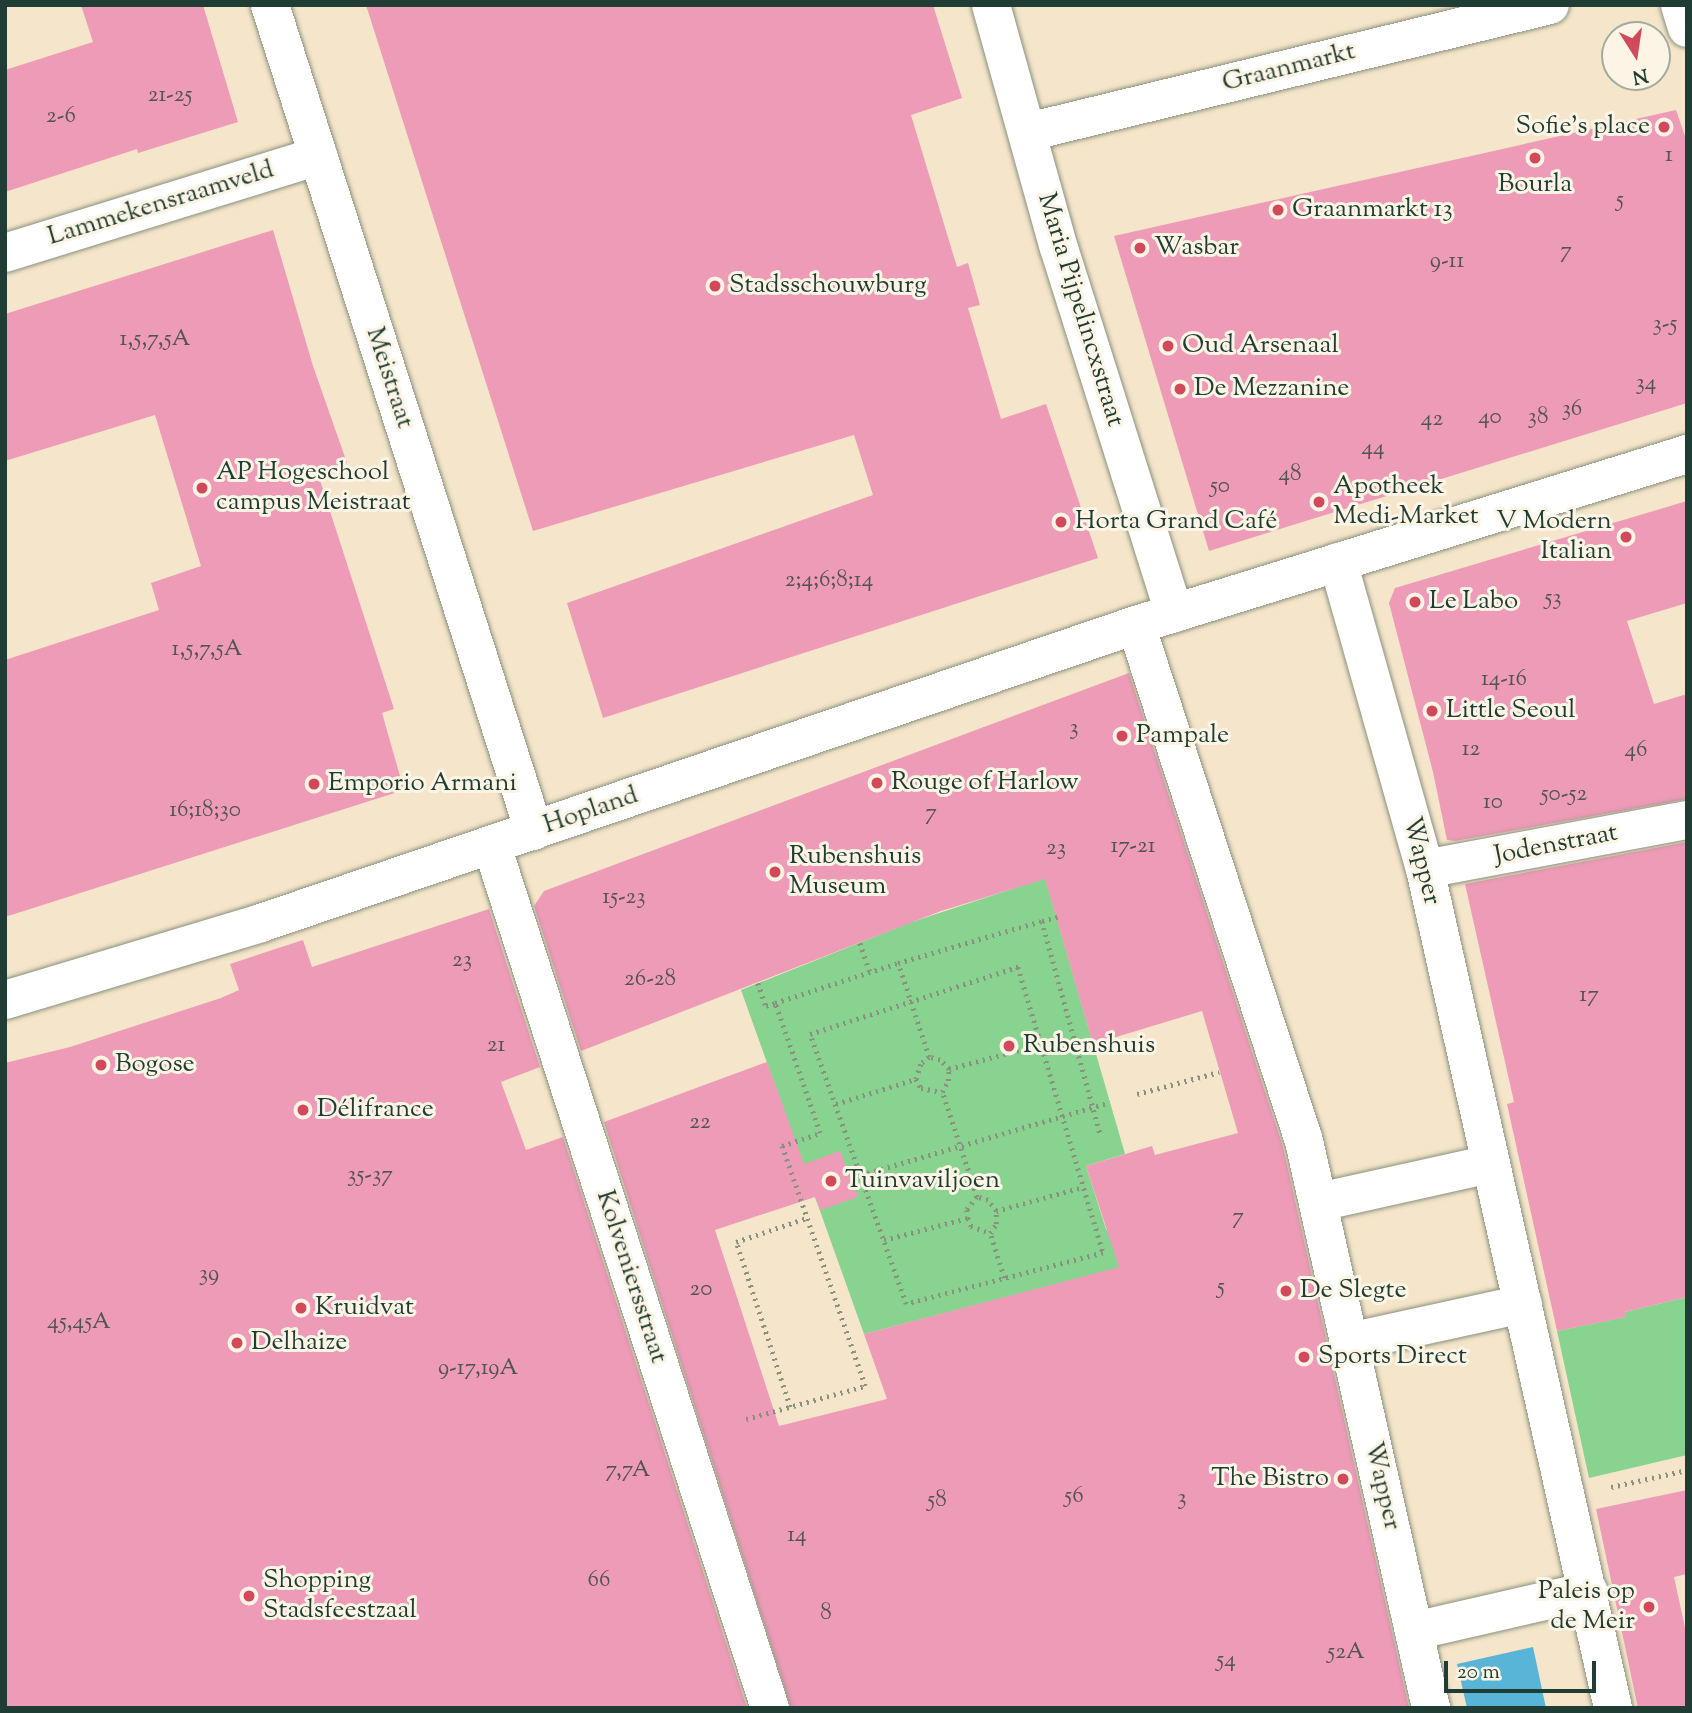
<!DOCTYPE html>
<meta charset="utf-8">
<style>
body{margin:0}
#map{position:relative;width:1692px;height:1713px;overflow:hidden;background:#f5e5ca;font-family:"Sorts Mill Goudy",serif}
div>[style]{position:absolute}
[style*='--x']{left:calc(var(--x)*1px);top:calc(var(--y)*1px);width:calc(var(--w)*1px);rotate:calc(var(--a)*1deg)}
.green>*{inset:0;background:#88d38f}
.water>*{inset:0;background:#59b5d7}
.building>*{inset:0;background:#ed9bb7}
.path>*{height:4.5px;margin-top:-2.25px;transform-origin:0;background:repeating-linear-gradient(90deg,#8a917f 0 2px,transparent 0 7px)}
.roads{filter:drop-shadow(0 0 2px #8a917f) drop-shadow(0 0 2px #8a917f)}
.minor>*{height:38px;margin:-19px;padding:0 19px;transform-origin:19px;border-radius:19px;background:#fff}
.dots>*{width:19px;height:19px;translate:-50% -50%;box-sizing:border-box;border:4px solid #fcf5e5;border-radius:50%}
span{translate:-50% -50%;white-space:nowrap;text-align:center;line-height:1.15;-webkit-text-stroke:6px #fcf5e5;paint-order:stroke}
.number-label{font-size:23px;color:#525455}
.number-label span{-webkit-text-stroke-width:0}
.street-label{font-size:26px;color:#1f3d34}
.poi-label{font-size:26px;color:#1f3d34}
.right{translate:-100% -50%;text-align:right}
.left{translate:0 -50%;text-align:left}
.frame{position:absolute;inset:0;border:7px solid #1f3d34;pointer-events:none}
.north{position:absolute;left:1601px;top:21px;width:70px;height:70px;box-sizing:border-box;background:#fcf5e5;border:2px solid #a4ab9e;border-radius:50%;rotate:168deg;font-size:19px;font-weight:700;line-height:28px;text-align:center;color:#1f3d34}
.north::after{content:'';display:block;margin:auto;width:24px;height:32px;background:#d1495b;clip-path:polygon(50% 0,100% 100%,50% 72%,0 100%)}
.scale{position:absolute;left:1444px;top:1661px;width:152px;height:32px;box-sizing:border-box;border:4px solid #1f3d34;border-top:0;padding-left:9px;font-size:21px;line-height:24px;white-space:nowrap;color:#1f3d34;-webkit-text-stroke:5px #fcf5e5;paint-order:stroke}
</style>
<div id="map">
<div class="green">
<i style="clip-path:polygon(1045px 878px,1125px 1154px,1086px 1166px,1106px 1229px,1129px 1265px,864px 1334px,741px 990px,909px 923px)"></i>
<i style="clip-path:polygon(1687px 1297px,1687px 1455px,1589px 1478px,1557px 1331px,1625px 1317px,1625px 1312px)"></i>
</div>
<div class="water">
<i style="clip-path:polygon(1533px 1647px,1546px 1708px,1467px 1708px,1457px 1664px)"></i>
</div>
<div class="building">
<i style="clip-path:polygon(81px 5px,203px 5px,238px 122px,138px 153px,137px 149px,5px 192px,5px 70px,93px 42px)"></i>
<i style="clip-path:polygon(366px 5px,933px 5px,962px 98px,911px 115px,957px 267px,968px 263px,980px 305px,968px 308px,1001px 419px,1046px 404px,1098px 558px,603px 718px,567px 603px,873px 495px,854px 435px,533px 531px)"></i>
<i style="clip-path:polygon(1676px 110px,1687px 142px,1687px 403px,1209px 551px,1114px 236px)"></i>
<i style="clip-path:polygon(273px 230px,313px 366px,347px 463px,317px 471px,394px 709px,382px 713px,404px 790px,5px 917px,5px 660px,159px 610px,151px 583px,201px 566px,155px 415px,5px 461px,5px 314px)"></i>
<i style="clip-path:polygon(1687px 501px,1687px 603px,1627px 621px,1654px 704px,1687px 694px,1687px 799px,1455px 841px,1447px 840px,1433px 772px,1389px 603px,1395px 588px)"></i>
<i style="clip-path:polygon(1129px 673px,1283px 1147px,1409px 1708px,791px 1708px,604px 1122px,767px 1062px,804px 1164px,840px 1151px,858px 1197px,820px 1210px,815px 1197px,715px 1230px,779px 1426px,887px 1399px,864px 1334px,1119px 1267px,1086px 1166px,1152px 1146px,1155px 1155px,1238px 1133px,1202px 1011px,1093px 1044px,1045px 879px,941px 911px,581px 1051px,534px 906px,544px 891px)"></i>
<i style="clip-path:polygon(1687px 842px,1687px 1297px,1625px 1312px,1626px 1317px,1557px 1331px,1507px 1104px,1514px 1102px,1465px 884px)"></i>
<i style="clip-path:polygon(489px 909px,540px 1067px,501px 1082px,526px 1150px,563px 1137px,747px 1708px,5px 1708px,5px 1063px,70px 1047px,221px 998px,239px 990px,230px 964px,303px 940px,312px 967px)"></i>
<i style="clip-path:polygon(1687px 1490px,1687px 1574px,1674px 1577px,1687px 1637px,1687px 1708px,1638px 1708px,1596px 1509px)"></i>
</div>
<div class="path">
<i style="--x:1042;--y:921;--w:16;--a:-15"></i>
<i style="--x:860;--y:943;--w:31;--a:71"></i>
<i style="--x:1018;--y:967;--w:298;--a:73.4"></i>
<i style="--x:1103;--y:1253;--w:203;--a:165.5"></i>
<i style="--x:906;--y:1304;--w:287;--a:-109.6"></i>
<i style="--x:810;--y:1034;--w:219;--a:-17.9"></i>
<i style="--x:758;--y:983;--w:24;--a:71"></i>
<i style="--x:766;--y:1006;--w:9;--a:-18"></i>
<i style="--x:929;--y:1057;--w:11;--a:139"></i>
<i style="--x:921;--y:1064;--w:16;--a:108"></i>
<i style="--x:916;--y:1079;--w:10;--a:61"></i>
<i style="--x:921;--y:1088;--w:21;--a:11"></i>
<i style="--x:949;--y:1069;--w:95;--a:-15.2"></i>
<i style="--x:1137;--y:1094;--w:85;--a:-15"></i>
<i style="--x:836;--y:1104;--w:84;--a:-17.4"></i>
<i style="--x:861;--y:1175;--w:259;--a:-16.3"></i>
<i style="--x:977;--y:1197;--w:16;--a:128"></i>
<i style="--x:967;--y:1210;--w:8;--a:83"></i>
<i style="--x:968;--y:1218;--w:9;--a:69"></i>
<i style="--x:971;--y:1226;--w:20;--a:20"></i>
<i style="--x:996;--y:1211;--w:90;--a:-15.4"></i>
<i style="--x:884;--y:1240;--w:87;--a:-14.7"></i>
<i style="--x:1004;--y:1278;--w:47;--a:-107.3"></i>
<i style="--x:990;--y:1233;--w:11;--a:-56"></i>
<i style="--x:996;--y:1224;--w:13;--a:-90"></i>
<i style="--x:996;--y:1211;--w:14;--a:-126"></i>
<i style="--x:988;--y:1200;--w:11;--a:-165"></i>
<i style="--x:977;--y:1197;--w:111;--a:-108.4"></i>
<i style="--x:942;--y:1092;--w:13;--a:-61"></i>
<i style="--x:948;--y:1081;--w:12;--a:-85"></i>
<i style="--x:949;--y:1069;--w:13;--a:-135"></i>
<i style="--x:940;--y:1060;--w:11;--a:-165"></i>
<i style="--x:929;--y:1057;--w:99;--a:-108.3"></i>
<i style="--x:898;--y:963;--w:150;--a:-16.3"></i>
<i style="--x:1042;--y:921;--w:223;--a:74.7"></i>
<i style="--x:790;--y:1407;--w:174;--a:-108.1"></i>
<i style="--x:736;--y:1242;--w:75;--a:-18.7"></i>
<i style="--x:746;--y:1419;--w:123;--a:-15.5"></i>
<i style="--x:865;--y:1386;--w:254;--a:-109.1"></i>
<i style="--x:782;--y:1146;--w:40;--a:-18.9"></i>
<i style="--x:820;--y:1133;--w:138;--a:-109.1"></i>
<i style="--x:775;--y:1003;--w:129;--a:-18"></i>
<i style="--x:1611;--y:1487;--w:78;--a:-12.6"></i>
</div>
<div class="roads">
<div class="minor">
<i style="--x:270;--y:5;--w:867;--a:72.28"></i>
<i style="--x:991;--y:5;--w:252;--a:74.4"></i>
<i style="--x:1059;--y:248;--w:383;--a:72.5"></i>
<i style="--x:1680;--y:5;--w:24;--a:73"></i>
<i style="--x:1028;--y:132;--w:537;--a:-13.67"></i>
<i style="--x:5;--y:253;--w:328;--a:-17.2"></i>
<i style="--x:1338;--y:562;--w:319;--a:74.2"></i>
<i style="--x:1425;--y:869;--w:860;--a:77.37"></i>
<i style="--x:1136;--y:625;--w:543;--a:71.97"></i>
<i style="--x:1304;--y:1141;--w:581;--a:77.37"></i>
<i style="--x:492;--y:846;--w:906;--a:72.13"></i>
<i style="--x:1425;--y:869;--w:267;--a:-10.6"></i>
<i style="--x:5;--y:1000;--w:267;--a:-16.7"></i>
<i style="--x:261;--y:923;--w:924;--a:-18.81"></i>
<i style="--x:1136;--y:625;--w:577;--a:-17.24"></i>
<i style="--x:1319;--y:1202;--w:176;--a:-12.5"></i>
<i style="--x:1349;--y:1342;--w:178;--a:-12.3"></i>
<i style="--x:1414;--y:1631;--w:179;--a:-12.9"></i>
</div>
</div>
<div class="dots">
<i style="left:1664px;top:127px;background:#d1495b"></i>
<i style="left:1535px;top:158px;background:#d1495b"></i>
<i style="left:1278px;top:210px;background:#d1495b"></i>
<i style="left:1140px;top:248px;background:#d1495b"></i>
<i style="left:715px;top:286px;background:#d1495b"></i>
<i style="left:1168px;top:346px;background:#d1495b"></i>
<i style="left:1180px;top:389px;background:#d1495b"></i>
<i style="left:202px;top:488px;background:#d1495b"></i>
<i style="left:1319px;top:502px;background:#d1495b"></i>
<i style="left:1061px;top:522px;background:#d1495b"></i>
<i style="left:1626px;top:537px;background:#d1495b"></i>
<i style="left:1415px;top:602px;background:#d1495b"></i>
<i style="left:1432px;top:711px;background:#d1495b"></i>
<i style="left:1122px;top:736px;background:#d1495b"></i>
<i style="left:877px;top:783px;background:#d1495b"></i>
<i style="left:314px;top:784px;background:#d1495b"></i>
<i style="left:775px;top:872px;background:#d1495b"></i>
<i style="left:1009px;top:1046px;background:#d1495b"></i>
<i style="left:101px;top:1065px;background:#d1495b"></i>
<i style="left:303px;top:1110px;background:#d1495b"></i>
<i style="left:831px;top:1181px;background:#d1495b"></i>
<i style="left:1286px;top:1291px;background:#d1495b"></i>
<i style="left:301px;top:1308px;background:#d1495b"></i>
<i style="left:237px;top:1343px;background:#d1495b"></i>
<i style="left:1304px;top:1357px;background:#d1495b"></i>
<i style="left:1343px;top:1479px;background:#d1495b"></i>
<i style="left:249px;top:1596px;background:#d1495b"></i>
<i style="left:1649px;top:1607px;background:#d1495b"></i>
</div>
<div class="number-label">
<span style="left:170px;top:96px">21-25</span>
<span style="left:61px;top:117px">2-6</span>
<span style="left:1669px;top:156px">1</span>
<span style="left:1620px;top:201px">5</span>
<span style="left:1566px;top:252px">7</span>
<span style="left:1447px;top:262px">9-11</span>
<span style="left:1665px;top:325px">3-5</span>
<span style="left:155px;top:340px">1,5,7,5A</span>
<span style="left:1646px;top:384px">34</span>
<span style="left:1572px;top:410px">36</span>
<span style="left:1490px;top:418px">40</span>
<span style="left:1538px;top:418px">38</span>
<span style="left:1432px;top:420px">42</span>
<span style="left:1373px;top:449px">44</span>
<span style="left:1290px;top:475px">48</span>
<span style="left:1220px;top:487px">50</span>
<span style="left:829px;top:581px">2;4;6;8;14</span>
<span style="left:1553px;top:599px">53</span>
<span style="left:207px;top:650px">1,5,7,5A</span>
<span style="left:1504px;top:680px">14-16</span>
<span style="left:1074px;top:729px">3</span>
<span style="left:1471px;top:750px">12</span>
<span style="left:1636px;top:751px">46</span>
<span style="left:1564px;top:795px">50-52</span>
<span style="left:1493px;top:803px">10</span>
<span style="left:205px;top:811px">16;18;30</span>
<span style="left:931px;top:814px">7</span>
<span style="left:1133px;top:847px">17-21</span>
<span style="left:1056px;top:849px">23</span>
<span style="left:624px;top:898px">15-23</span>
<span style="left:462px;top:961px">23</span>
<span style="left:650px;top:980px">26-28</span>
<span style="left:1589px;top:996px">17</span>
<span style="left:496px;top:1046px">21</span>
<span style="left:700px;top:1123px">22</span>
<span style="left:370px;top:1176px">35-37</span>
<span style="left:1238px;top:1218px">7</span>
<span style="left:209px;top:1275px">39</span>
<span style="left:1221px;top:1288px">5</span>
<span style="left:701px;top:1290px">20</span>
<span style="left:79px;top:1323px">45,45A</span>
<span style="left:478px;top:1369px">9-17,19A</span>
<span style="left:628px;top:1471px">7,7A</span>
<span style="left:1074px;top:1497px">56</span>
<span style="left:1182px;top:1499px">3</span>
<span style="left:937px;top:1501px">58</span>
<span style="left:797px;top:1536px">14</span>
<span style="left:599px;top:1581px">66</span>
<span style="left:826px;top:1614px">8</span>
<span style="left:1346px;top:1653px">52A</span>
<span style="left:1226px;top:1661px">54</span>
</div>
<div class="street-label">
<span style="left:1289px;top:68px;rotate:-14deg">Graanmarkt</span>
<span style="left:161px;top:204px;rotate:-17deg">Lammekensraamveld</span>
<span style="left:1080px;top:310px;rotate:73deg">Maria Pijpelincxstraat</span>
<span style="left:389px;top:378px;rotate:72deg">Meistraat</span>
<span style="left:591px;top:811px;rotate:-19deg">Hopland</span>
<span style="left:1556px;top:845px;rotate:-11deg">Jodenstraat</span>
<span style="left:1421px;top:861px;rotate:76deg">Wapper</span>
<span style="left:631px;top:1277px;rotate:72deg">Kolveniersstraat</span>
<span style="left:1382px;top:1486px;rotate:77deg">Wapper</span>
</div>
<div class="poi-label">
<span class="right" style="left:1650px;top:127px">Sofie's place</span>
<span style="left:1535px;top:185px">Bourla</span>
<span class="left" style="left:1292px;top:210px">Graanmarkt 13</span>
<span class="left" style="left:1154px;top:248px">Wasbar</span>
<span class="left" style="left:729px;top:286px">Stadsschouwburg</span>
<span class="left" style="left:1182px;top:346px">Oud Arsenaal</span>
<span class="left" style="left:1194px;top:389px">De Mezzanine</span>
<span class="left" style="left:216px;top:488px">AP Hogeschool<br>campus Meistraat</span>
<span class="left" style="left:1333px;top:502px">Apotheek<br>Medi-Market</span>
<span class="left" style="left:1075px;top:522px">Horta Grand Café</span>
<span class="right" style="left:1612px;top:537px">V Modern<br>Italian</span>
<span class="left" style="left:1429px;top:602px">Le Labo</span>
<span class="left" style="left:1446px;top:711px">Little Seoul</span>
<span class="left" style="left:1136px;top:736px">Pampale</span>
<span class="left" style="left:891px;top:783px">Rouge of Harlow</span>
<span class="left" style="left:328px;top:784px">Emporio Armani</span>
<span class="left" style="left:789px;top:872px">Rubenshuis<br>Museum</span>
<span class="left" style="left:1023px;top:1046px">Rubenshuis</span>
<span class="left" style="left:115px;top:1065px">Bogose</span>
<span class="left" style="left:317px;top:1110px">Délifrance</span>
<span class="left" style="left:845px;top:1181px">Tuinvaviljoen</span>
<span class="left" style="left:1300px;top:1291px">De Slegte</span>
<span class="left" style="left:315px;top:1308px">Kruidvat</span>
<span class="left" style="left:251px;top:1343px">Delhaize</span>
<span class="left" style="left:1318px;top:1357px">Sports Direct</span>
<span class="right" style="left:1329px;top:1479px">The Bistro</span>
<span class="left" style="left:263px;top:1596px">Shopping<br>Stadsfeestzaal</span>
<span class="right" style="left:1635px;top:1607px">Paleis op<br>de Meir</span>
</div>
<div class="frame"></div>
<div class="north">N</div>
<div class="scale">20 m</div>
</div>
